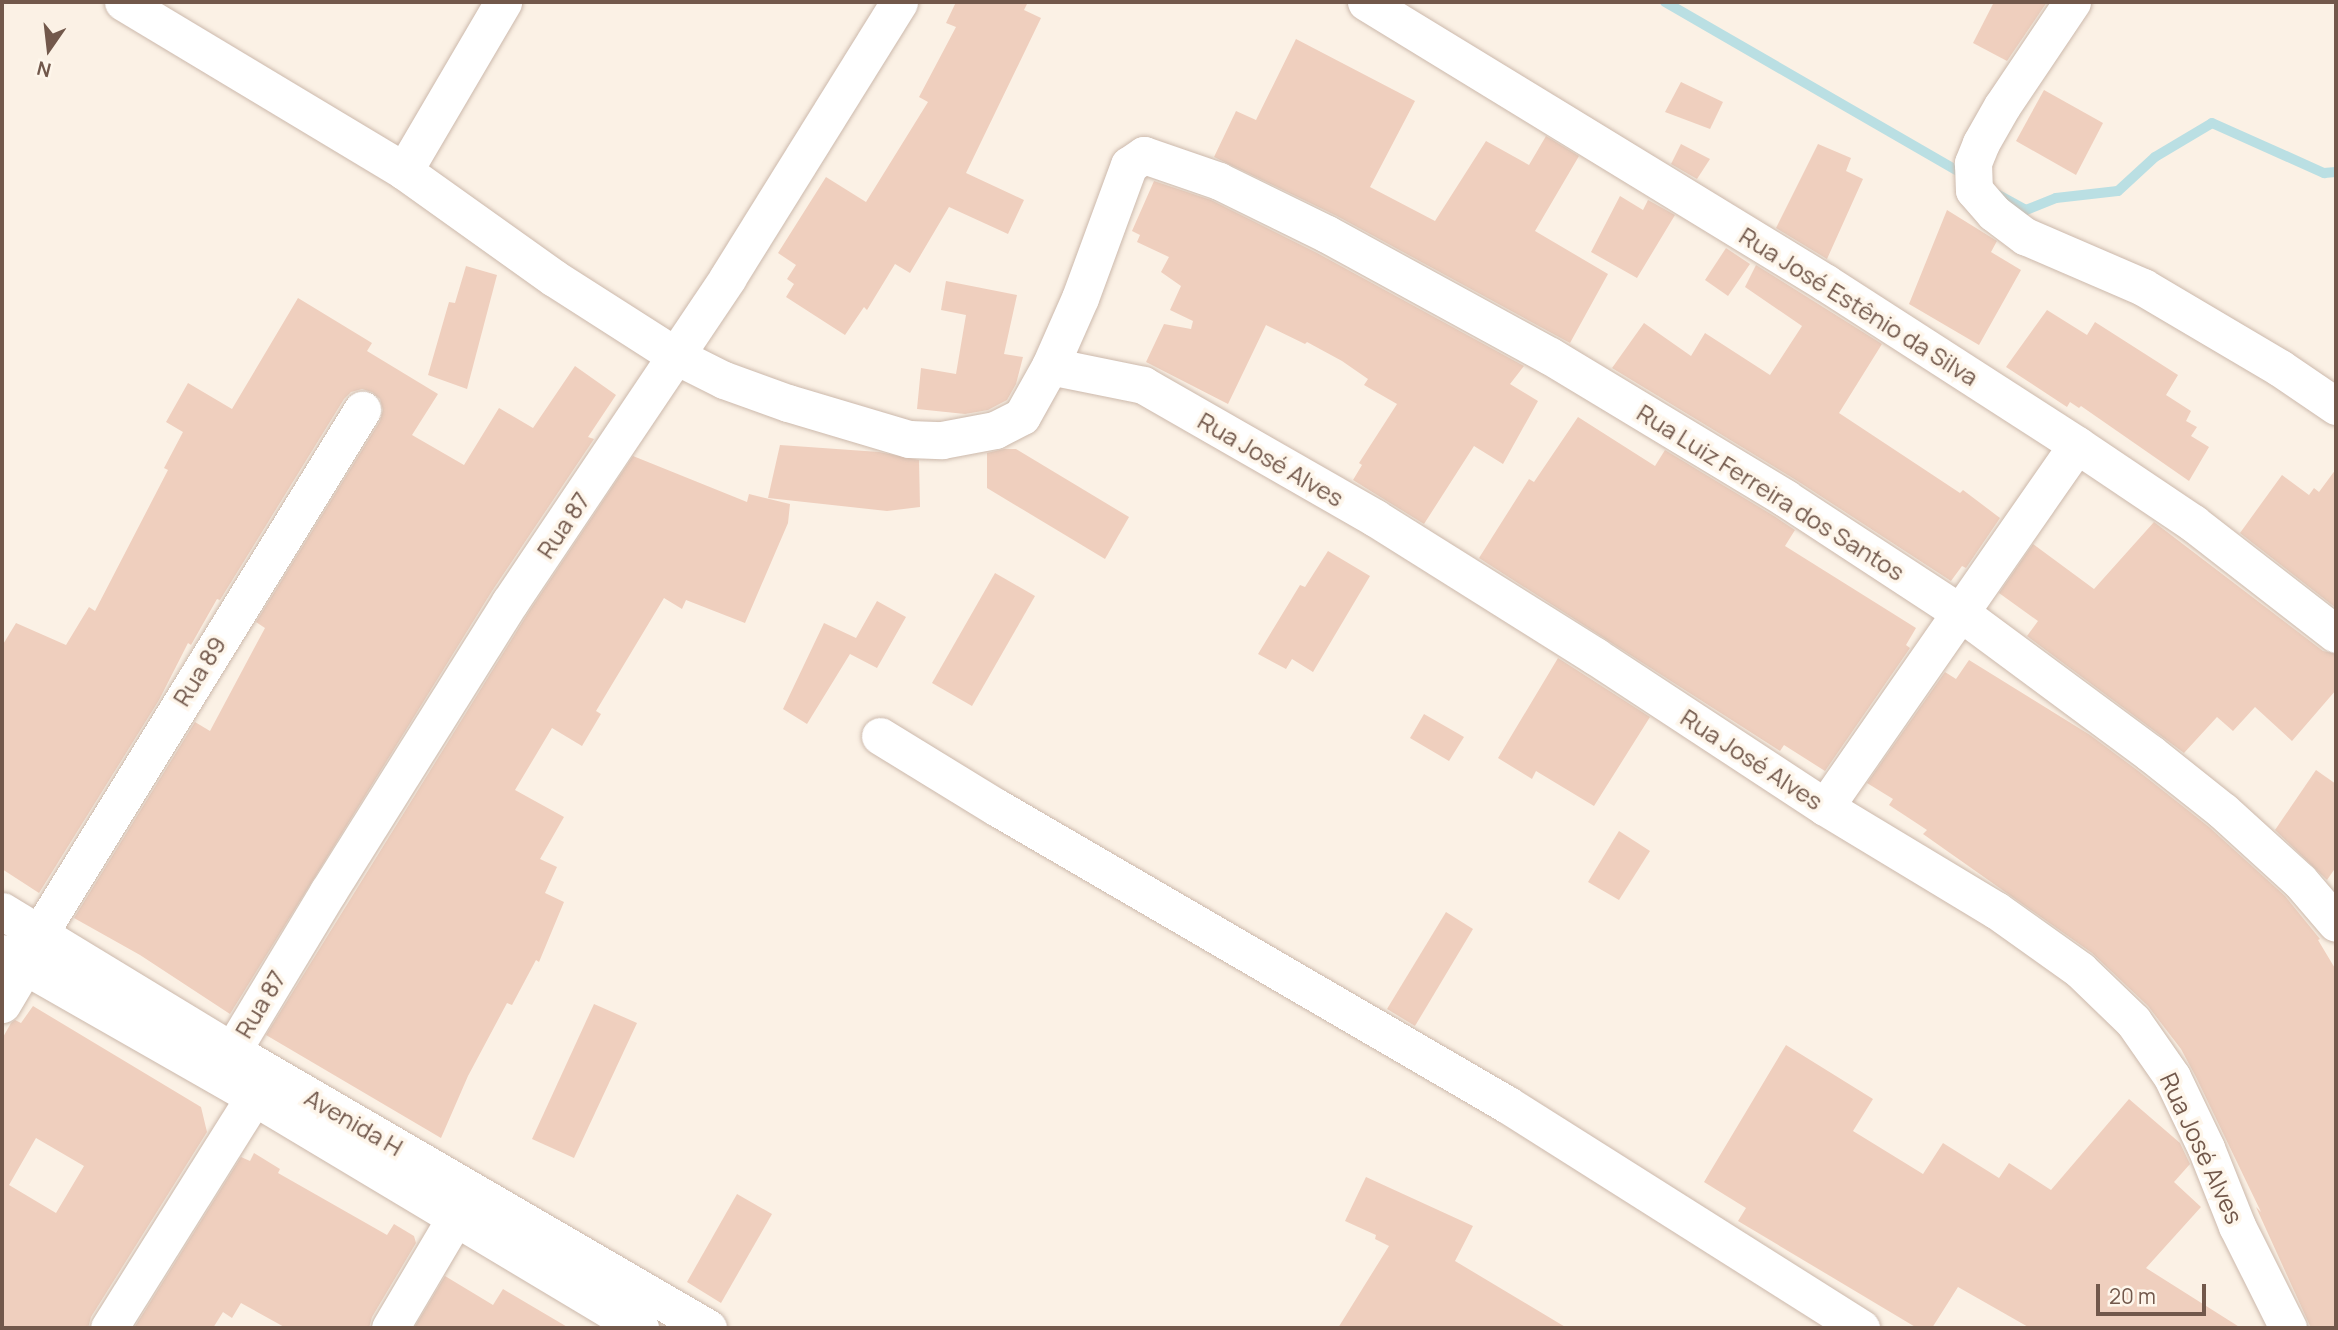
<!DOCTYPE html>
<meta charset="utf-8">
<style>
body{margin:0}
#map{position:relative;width:2338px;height:1330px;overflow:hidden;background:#fbf1e5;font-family:Manrope,sans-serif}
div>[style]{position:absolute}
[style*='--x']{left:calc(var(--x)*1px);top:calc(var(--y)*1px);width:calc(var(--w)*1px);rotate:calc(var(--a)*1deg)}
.stream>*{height:10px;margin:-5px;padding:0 5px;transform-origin:5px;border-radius:5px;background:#badfe3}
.building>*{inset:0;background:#efcfbe}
.roads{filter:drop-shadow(0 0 2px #ccb9ac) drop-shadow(0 0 2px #ccb9ac)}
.minor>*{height:37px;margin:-18.5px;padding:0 18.5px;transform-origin:18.5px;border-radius:18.5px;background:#fff}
span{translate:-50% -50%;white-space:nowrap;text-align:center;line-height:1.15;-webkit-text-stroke:7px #fef6eb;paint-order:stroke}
.street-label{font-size:24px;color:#72584b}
.frame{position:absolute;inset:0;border:4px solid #72584b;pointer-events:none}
.north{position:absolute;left:14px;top:14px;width:70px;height:70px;-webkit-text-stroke:5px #fef6eb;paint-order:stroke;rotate:194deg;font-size:19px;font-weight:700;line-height:28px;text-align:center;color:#72584b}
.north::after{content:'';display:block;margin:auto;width:24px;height:32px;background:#72584b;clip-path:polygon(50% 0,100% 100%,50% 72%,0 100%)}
.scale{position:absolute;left:2096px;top:1284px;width:110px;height:32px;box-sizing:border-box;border:4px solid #72584b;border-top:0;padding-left:9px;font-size:21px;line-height:24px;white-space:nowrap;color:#72584b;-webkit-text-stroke:5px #fef6eb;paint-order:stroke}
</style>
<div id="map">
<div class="stream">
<i style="--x:1665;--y:2;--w:348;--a:30"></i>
<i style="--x:1995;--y:193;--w:35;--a:29"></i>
<i style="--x:2026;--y:210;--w:32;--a:-22"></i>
<i style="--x:2056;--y:198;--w:62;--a:-6.4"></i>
<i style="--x:2118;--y:191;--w:50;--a:-42.6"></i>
<i style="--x:2155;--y:157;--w:66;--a:-30.8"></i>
<i style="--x:2212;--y:123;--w:123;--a:24.1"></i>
<i style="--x:2324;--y:173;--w:12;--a:-5"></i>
</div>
<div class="building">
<i style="clip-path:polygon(956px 2px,1028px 2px,1024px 10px,1041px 18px,966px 173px,1024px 200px,1008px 234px,949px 207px,910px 273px,895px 264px,867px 310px,864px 307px,845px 335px,786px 297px,794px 284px,787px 279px,796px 265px,778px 253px,826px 177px,866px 202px,928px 102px,919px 97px,956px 27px,946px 23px)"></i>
<i style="clip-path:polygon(1994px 2px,2047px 2px,2007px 61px,1973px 43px)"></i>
<i style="clip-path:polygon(1296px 39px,1415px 101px,1370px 187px,1435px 221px,1486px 141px,1529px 165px,1546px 136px,1579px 156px,1535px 231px,1608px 274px,1570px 343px,1337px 216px,1214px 157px,1236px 111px,1256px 120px)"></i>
<i style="clip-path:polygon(1681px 82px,1723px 102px,1710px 129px,1665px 112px)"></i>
<i style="clip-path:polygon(2044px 90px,2103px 123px,2076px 175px,2016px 141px)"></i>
<i style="clip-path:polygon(1681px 144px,1710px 159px,1697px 179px,1671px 164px)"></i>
<i style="clip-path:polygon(1818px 144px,1851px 158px,1846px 171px,1863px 179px,1827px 259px,1776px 228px)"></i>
<i style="clip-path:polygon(1154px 181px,1211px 200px,1317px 253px,1524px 366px,1510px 384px,1538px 401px,1503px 464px,1474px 446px,1424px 524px,1353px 480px,1362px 465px,1359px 463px,1397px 404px,1364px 385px,1368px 379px,1342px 361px,1307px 342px,1305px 344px,1266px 325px,1228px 404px,1146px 362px,1164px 324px,1191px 329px,1193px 321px,1170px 310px,1181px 286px,1161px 272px,1169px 257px,1137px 242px,1140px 235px,1132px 231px)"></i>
<i style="clip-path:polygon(1620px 196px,1643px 210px,1648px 200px,1675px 215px,1637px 278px,1591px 252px)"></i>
<i style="clip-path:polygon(1947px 210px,1997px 241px,1991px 252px,2021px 270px,1979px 345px,1909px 304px)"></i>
<i style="clip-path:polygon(1726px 248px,1750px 264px,1728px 296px,1705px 280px)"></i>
<i style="clip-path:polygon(1756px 265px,1882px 344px,1839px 413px,1960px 493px,1963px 490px,2000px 518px,1966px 568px,1962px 566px,1951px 581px,1796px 480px,1612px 368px,1644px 323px,1691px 356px,1705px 333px,1770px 375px,1802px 326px,1745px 287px)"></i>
<i style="clip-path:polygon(466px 266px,497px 275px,467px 389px,428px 375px,449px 302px,455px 303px)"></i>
<i style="clip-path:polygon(946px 281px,1017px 295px,1004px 354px,1023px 357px,1016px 384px,1007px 400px,988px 410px,965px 414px,917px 409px,921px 368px,956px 374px,966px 315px,941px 310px)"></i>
<i style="clip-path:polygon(298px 298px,372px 343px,367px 351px,438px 394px,412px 435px,464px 465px,499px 408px,533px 428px,575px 366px,616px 395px,588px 437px,594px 439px,492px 591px,230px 1014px,140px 955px,74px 918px,195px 722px,210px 731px,265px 628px,256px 622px,380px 421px,383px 410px,380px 399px,372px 392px,362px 389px,351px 392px,344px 399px,220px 600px,217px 599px,191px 645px,188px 643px,159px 700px,39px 893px,2px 869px,2px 646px,16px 623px,66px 645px,89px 607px,95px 611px,168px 470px,164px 468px,183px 432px,166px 422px,188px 383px,232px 409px)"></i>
<i style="clip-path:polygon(2047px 310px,2087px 335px,2095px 322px,2178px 375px,2166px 395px,2191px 411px,2186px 421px,2197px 427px,2191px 436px,2209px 447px,2189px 481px,2081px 406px,2079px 408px,2070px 402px,2067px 407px,2006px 367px)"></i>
<i style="clip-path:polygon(1578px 417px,1655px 466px,1665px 450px,1774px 516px,1795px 530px,1785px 546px,1916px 628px,1906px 645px,1910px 648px,1825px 771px,1784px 745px,1780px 751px,1479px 558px,1529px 479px,1534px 482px)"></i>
<i style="clip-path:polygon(780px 445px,879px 452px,919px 460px,920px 507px,887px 511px,768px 498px)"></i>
<i style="clip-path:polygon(1004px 449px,1016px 449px,1129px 517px,1105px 559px,987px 488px,987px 453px)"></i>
<i style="clip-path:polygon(633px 456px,747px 502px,749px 494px,790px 504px,788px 523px,745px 623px,686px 600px,682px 609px,664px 598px,596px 711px,601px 714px,582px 746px,552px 728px,515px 790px,564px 817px,540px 859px,557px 867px,545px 893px,564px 902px,539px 962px,536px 960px,512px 1005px,507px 1003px,468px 1076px,441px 1138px,266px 1035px,528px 613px)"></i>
<i style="clip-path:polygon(2336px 469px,2336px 608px,2240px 533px,2282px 475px,2309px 495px,2314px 488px,2319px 492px)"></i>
<i style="clip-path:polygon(2154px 522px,2323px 651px,2336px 654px,2336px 690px,2292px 741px,2255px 707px,2233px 731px,2217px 717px,2184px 753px,2027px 636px,2038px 621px,1999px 593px,2033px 544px,2094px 589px)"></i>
<i style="clip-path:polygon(1328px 551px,1370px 576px,1313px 672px,1292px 659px,1286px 669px,1258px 654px,1300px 585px,1305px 587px)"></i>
<i style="clip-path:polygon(995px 573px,1035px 596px,972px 706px,932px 683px)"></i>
<i style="clip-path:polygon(877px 601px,906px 617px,877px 668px,850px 654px,807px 724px,783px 709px,824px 623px,856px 638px)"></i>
<i style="clip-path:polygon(1558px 658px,1650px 717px,1594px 806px,1536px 771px,1532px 779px,1498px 758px)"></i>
<i style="clip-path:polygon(1969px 660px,2090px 735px,2137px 770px,2209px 827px,2285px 896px,2320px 939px,2318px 940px,2336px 970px,2336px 1328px,2311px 1328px,2256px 1207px,2261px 1212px,2196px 1077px,2181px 1049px,2148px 1006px,2092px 953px,1923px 834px,1927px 830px,1889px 805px,1893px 799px,1867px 783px,1945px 672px,1956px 679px)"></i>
<i style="clip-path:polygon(1424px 714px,1464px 737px,1449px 761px,1410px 738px)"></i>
<i style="clip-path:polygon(2316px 770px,2336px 784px,2336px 867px,2327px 880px,2275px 830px)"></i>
<i style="clip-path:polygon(1619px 831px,1650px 851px,1619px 900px,1588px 882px)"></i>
<i style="clip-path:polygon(1446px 912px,1473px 929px,1415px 1026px,1387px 1009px)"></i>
<i style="clip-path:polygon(594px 1004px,637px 1023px,574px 1158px,532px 1139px)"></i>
<i style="clip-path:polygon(evenodd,33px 1006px,201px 1107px,207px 1132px,91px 1317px,88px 1328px,2px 1328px,2px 1039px,11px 1023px,15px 1020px,21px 1023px,33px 1006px,36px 1138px,84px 1166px,56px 1213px,9px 1185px,36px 1138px)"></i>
<i style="clip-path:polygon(1786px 1045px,1873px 1099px,1853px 1131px,1923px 1174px,1943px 1143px,1999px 1178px,2009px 1163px,2051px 1190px,2129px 1099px,2180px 1143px,2190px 1164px,2174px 1182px,2201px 1207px,2146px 1268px,2241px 1328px,2030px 1328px,1958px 1287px,1932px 1328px,1917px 1328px,1738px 1221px,1746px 1208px,1704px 1182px)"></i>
<i style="clip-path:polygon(254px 1153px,280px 1169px,278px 1173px,387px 1235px,394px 1224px,414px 1236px,416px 1243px,372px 1317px,369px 1328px,286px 1328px,241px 1303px,232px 1318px,223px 1312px,213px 1328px,134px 1328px,241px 1157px,250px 1161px)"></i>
<i style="clip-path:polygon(1366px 1177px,1473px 1226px,1455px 1261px,1567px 1328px,1338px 1328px,1389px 1246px,1375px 1239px,1376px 1235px,1345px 1221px)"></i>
<i style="clip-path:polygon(737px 1194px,772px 1214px,721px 1303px,687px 1282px)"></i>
<i style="clip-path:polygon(445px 1276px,493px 1305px,503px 1289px,569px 1328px,414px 1328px)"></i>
</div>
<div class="roads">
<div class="minor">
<i style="--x:123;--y:2;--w:328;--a:31"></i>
<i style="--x:404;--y:171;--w:184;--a:35.5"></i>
<i style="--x:554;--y:278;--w:145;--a:32.6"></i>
<i style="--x:676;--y:356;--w:54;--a:26.6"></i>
<i style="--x:724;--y:380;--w:68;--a:19.8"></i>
<i style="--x:788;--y:403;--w:126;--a:16.6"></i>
<i style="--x:909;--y:439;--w:33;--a:2"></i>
<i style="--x:942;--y:440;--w:54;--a:-10.7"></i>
<i style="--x:995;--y:430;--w:30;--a:-27"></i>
<i style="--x:1022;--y:416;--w:57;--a:-60.8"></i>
<i style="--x:1050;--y:366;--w:74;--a:-66.2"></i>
<i style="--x:1080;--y:298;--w:142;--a:-69.8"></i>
<i style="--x:1129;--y:165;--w:18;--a:-34"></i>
<i style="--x:1144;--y:155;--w:79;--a:19.1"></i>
<i style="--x:1219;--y:181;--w:120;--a:26.1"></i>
<i style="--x:1327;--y:234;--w:254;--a:28.7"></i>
<i style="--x:1550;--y:356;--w:275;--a:31.1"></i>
<i style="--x:1785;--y:498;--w:207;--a:33.2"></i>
<i style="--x:1958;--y:611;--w:239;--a:36.5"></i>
<i style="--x:2150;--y:753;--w:93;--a:38.5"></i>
<i style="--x:2223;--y:811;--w:104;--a:42.3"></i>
<i style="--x:2300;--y:881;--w:55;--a:49.4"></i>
<i style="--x:1366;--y:2;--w:539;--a:31.42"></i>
<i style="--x:1826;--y:283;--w:299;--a:32.8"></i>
<i style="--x:2077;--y:445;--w:140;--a:33.9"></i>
<i style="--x:2193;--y:523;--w:181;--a:37.8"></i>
<i style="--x:2072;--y:2;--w:125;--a:123.9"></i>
<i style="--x:2002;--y:106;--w:43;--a:119.6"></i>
<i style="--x:1981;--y:143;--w:22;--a:112"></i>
<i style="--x:1973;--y:163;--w:27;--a:88"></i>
<i style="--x:1974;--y:190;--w:30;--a:49"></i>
<i style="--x:1994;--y:213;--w:39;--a:37"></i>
<i style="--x:2025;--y:236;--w:129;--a:23.4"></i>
<i style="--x:2143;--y:287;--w:159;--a:30.6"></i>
<i style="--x:2280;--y:368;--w:68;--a:34.2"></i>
<i style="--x:404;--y:171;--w:196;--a:-59.6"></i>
<i style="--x:1050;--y:366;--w:95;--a:11.5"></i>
<i style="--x:1143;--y:385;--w:267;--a:29.8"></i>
<i style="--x:1375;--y:518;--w:260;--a:32.1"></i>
<i style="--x:1595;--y:656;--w:275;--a:33.3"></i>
<i style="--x:1825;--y:807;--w:200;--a:31.1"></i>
<i style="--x:1996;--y:910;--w:103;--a:35.5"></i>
<i style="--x:2080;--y:970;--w:74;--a:43.9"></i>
<i style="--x:2133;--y:1021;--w:68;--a:55.1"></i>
<i style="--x:2172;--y:1077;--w:79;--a:64.4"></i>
<i style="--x:2206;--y:1148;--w:84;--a:68.3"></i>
<i style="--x:2237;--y:1226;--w:114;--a:63.4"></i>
<i style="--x:880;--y:736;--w:136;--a:31.5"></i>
<i style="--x:996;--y:807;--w:592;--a:30.2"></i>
<i style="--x:1508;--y:1105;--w:418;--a:32.3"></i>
<i style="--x:1825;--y:807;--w:441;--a:-55.2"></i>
<i style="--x:2;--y:911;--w:269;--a:31.3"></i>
<i style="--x:232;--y:1051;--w:551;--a:30.2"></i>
<i style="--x:39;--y:934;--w:616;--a:-58.35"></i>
<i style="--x:2;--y:953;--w:290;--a:29.7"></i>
<i style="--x:254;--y:1097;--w:450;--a:30.9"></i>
<i style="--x:2;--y:1004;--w:43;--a:-59.3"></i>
<i style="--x:232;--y:1051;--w:186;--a:-58.9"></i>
<i style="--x:328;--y:892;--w:342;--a:-57.9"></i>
<i style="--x:510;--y:602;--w:391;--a:-56.1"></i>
<i style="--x:728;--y:277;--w:324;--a:-58.1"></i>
<i style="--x:109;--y:1328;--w:273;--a:-57.9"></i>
<i style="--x:390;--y:1328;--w:128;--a:-59.4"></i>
</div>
</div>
<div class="street-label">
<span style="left:1859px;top:306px;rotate:32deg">Rua José Estênio da Silva</span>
<span style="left:1271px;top:459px;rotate:30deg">Rua José Alves</span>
<span style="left:1771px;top:492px;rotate:32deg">Rua Luiz Ferreira dos Santos</span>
<span style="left:563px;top:525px;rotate:-56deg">Rua 87</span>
<span style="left:199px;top:671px;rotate:-58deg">Rua 89</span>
<span style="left:1752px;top:759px;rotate:33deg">Rua José Alves</span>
<span style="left:260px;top:1004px;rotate:-59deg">Rua 87</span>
<span style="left:354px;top:1122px;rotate:30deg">Avenida H</span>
<span style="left:2202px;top:1148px;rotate:65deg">Rua José Alves</span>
</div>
<div class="frame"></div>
<div class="north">N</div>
<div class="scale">20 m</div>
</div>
